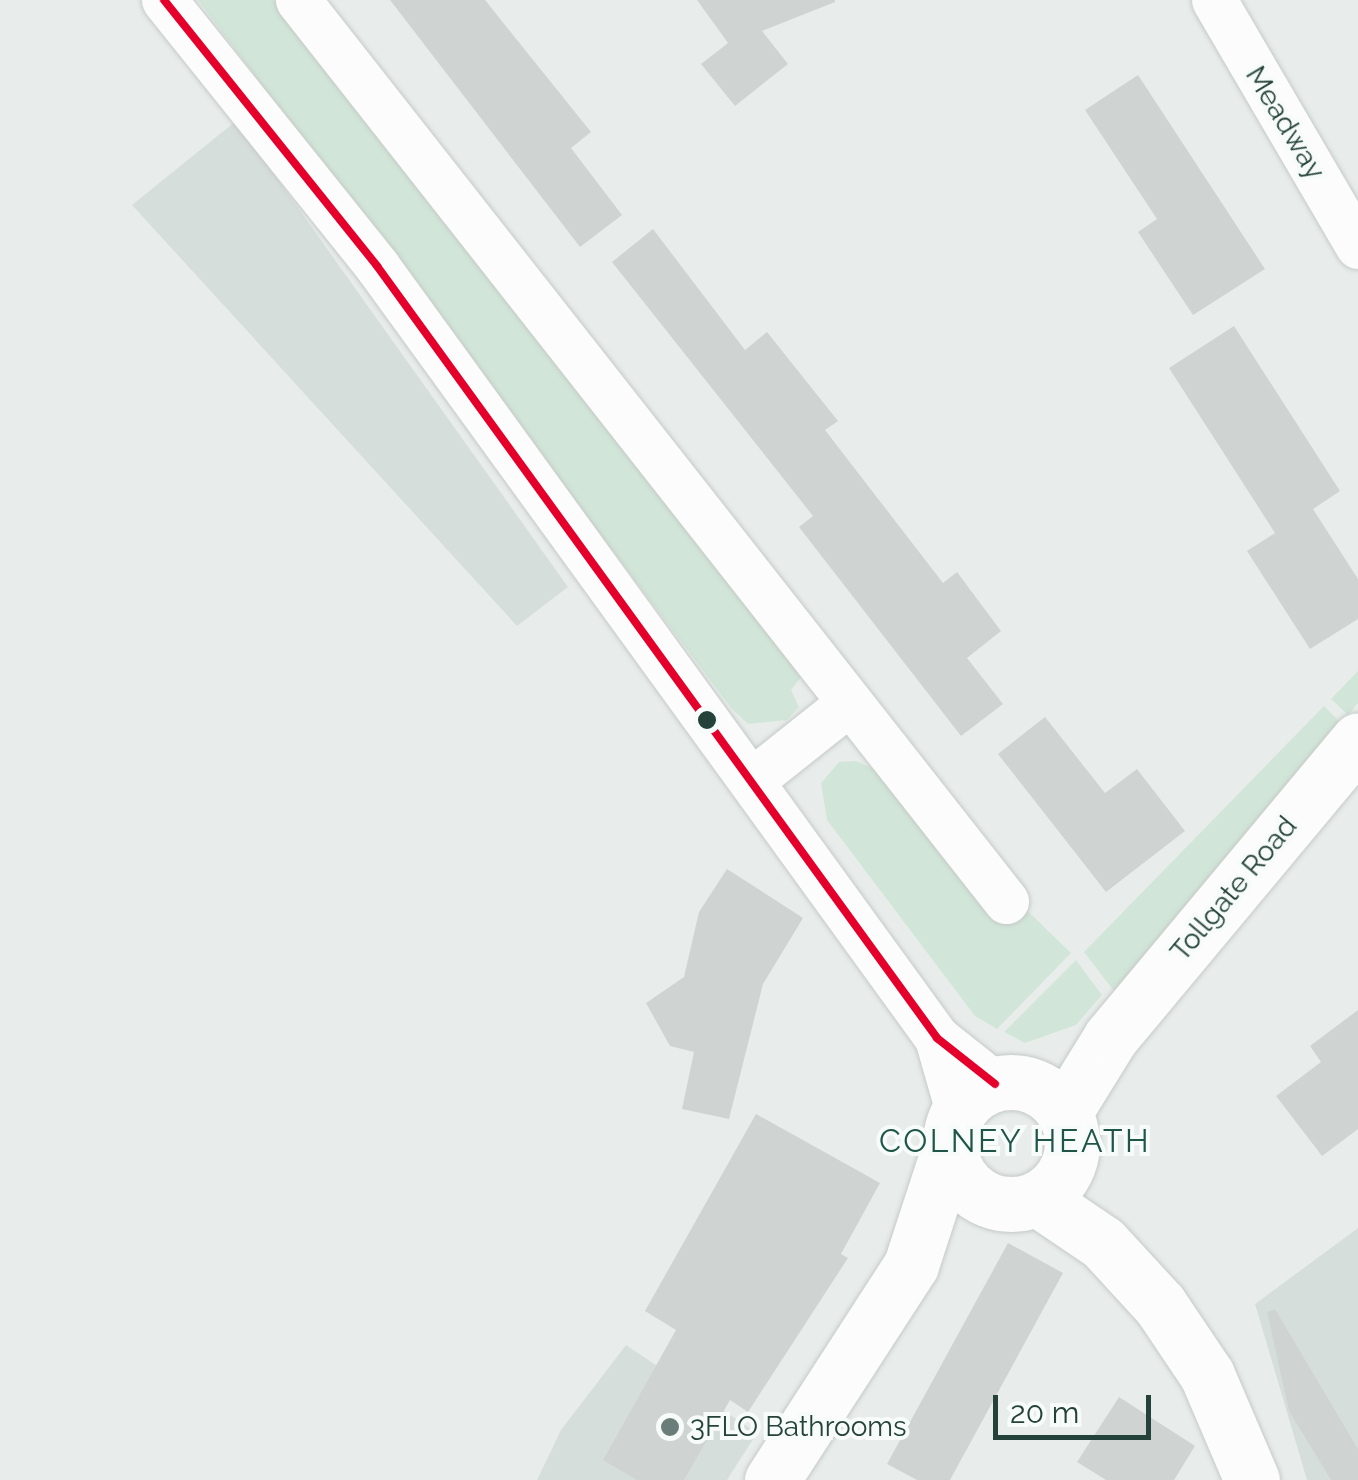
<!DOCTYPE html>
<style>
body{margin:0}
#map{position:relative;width:1358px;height:1480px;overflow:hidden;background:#e8edeb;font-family:Raleway,sans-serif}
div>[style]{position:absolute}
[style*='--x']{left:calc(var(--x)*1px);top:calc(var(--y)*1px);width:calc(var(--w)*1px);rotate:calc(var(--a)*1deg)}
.built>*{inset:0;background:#d6dedb}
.green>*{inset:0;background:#d1e6d8}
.building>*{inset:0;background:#cfd4d2}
.roads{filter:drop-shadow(0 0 2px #c5cac8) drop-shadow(0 0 2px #c5cac8)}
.minor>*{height:45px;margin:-22.5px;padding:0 22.5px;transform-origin:22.5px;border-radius:22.5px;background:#fcfcfc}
.tertiary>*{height:55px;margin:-27.5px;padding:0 27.5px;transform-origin:27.5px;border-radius:27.5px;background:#fcfcfc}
.tertiary>.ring{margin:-27.5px;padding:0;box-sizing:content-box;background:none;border:55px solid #fcfcfc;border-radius:50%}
.bus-1>*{height:8px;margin:-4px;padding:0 4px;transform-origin:4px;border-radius:4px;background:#e4002b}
.dots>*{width:28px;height:28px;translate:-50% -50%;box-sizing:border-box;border:5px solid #f7fbf9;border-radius:50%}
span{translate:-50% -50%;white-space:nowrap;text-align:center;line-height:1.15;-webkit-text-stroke:8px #f7fbf9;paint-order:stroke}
.street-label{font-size:28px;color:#24423a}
.poi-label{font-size:28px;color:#24423a}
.left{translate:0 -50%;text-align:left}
.quarter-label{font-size:32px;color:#1f5548;letter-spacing:2.5px}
.scale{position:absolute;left:993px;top:1395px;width:158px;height:45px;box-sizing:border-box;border:5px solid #24423a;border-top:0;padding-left:12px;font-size:30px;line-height:35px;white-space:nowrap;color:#24423a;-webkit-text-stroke:8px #f7fbf9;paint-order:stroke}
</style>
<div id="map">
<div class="built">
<i style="clip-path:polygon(236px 121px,568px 587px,517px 626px,132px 205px)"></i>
<i style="clip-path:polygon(1358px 1228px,1358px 1480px,1307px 1480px,1255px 1304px)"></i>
<i style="clip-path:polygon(626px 1345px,757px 1433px,727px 1480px,537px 1480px,561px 1430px)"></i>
</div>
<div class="green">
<i style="clip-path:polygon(198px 0,273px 0,801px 677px,791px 690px,799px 707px,787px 720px,748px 724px,732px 709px)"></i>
<i style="clip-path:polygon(1358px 671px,1358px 703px,1348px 715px,1331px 699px)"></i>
<i style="clip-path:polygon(1324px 706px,1341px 723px,1114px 991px,1084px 952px)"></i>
<i style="clip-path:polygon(856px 761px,887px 775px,1071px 953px,997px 1029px,975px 1016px,827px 820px,821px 783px,839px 762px)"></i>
<i style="clip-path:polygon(1076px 960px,1102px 995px,1076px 1025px,1025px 1043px,1004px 1032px)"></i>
</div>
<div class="building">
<i style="clip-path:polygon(390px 0,485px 0,591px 132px,571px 148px,622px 215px,580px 247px)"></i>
<i style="clip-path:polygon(697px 0,835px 0,835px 2px,762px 31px,788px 64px,735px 106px,701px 64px,728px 43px)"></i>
<i style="clip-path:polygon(1138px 75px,1265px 269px,1193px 315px,1138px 232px,1157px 219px,1085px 110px)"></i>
<i style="clip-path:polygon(653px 229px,745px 350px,767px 332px,838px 421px,825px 430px,943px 583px,957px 572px,1001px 631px,967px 658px,1003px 704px,961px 736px,799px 527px,813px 516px,612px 262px)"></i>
<i style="clip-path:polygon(1234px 326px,1340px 491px,1313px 509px,1358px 579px,1358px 619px,1310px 649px,1247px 551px,1275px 533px,1169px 368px)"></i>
<i style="clip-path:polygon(1045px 717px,1105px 793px,1137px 769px,1185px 831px,1106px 892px,998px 754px)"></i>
<i style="clip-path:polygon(727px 869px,803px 918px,763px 984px,729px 1119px,682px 1109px,694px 1052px,670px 1046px,646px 1003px,684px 977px,699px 912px)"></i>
<i style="clip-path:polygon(1358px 1010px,1358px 1129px,1322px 1156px,1276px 1096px,1321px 1062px,1310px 1046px)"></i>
<i style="clip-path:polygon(756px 1114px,880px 1183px,841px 1254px,848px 1258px,748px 1412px,730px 1400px,684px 1480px,637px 1480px,603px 1460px,676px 1330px,645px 1311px)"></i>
<i style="clip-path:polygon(1008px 1243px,1063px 1273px,950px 1480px,917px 1480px,887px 1464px)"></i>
<i style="clip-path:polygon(1275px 1309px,1358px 1449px,1358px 1480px,1331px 1480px,1289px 1411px,1267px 1312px)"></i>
<i style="clip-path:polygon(1119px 1397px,1195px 1446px,1174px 1480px,1106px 1480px,1077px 1462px)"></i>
</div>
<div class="roads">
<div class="minor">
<i style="--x:164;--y:0;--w:341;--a:51.3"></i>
<i style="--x:377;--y:266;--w:954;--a:54.04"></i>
<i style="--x:937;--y:1038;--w:74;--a:38.4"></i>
<i style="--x:298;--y:0;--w:1146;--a:51.84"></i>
<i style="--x:1214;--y:0;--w:285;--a:59.7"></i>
<i style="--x:756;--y:777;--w:119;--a:-38.5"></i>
<i style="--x:937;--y:1038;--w:76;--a:74"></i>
</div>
<div class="tertiary">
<i class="ring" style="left:950px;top:1082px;width:67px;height:67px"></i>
<i style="--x:1064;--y:1113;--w:89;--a:-58.3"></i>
<i style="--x:1111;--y:1037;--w:386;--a:-50.2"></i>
<i style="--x:1038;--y:1199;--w:78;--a:34.1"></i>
<i style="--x:1103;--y:1243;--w:84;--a:47.4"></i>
<i style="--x:1160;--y:1305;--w:84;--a:56.1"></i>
<i style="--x:1207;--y:1375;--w:114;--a:66.8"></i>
<i style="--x:772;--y:1480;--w:256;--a:-57.1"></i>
<i style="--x:911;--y:1265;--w:125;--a:-71.9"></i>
</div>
</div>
<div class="bus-1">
<i style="--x:164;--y:0;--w:341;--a:51.3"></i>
<i style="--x:377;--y:266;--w:954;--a:54.04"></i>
<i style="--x:937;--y:1038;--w:74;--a:38.4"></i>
</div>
<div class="dots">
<i style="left:707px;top:720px;background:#24423a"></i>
<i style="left:670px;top:1427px;background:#697e78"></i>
</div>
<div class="street-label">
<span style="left:1285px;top:123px;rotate:59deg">Meadway</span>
<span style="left:1234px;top:889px;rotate:-50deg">Tollgate Road</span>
</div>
<div class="poi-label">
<span class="left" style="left:690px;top:1427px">3FLO Bathrooms</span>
</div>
<div class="quarter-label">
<span style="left:1015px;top:1141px">COLNEY HEATH</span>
</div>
<div class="scale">20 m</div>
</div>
